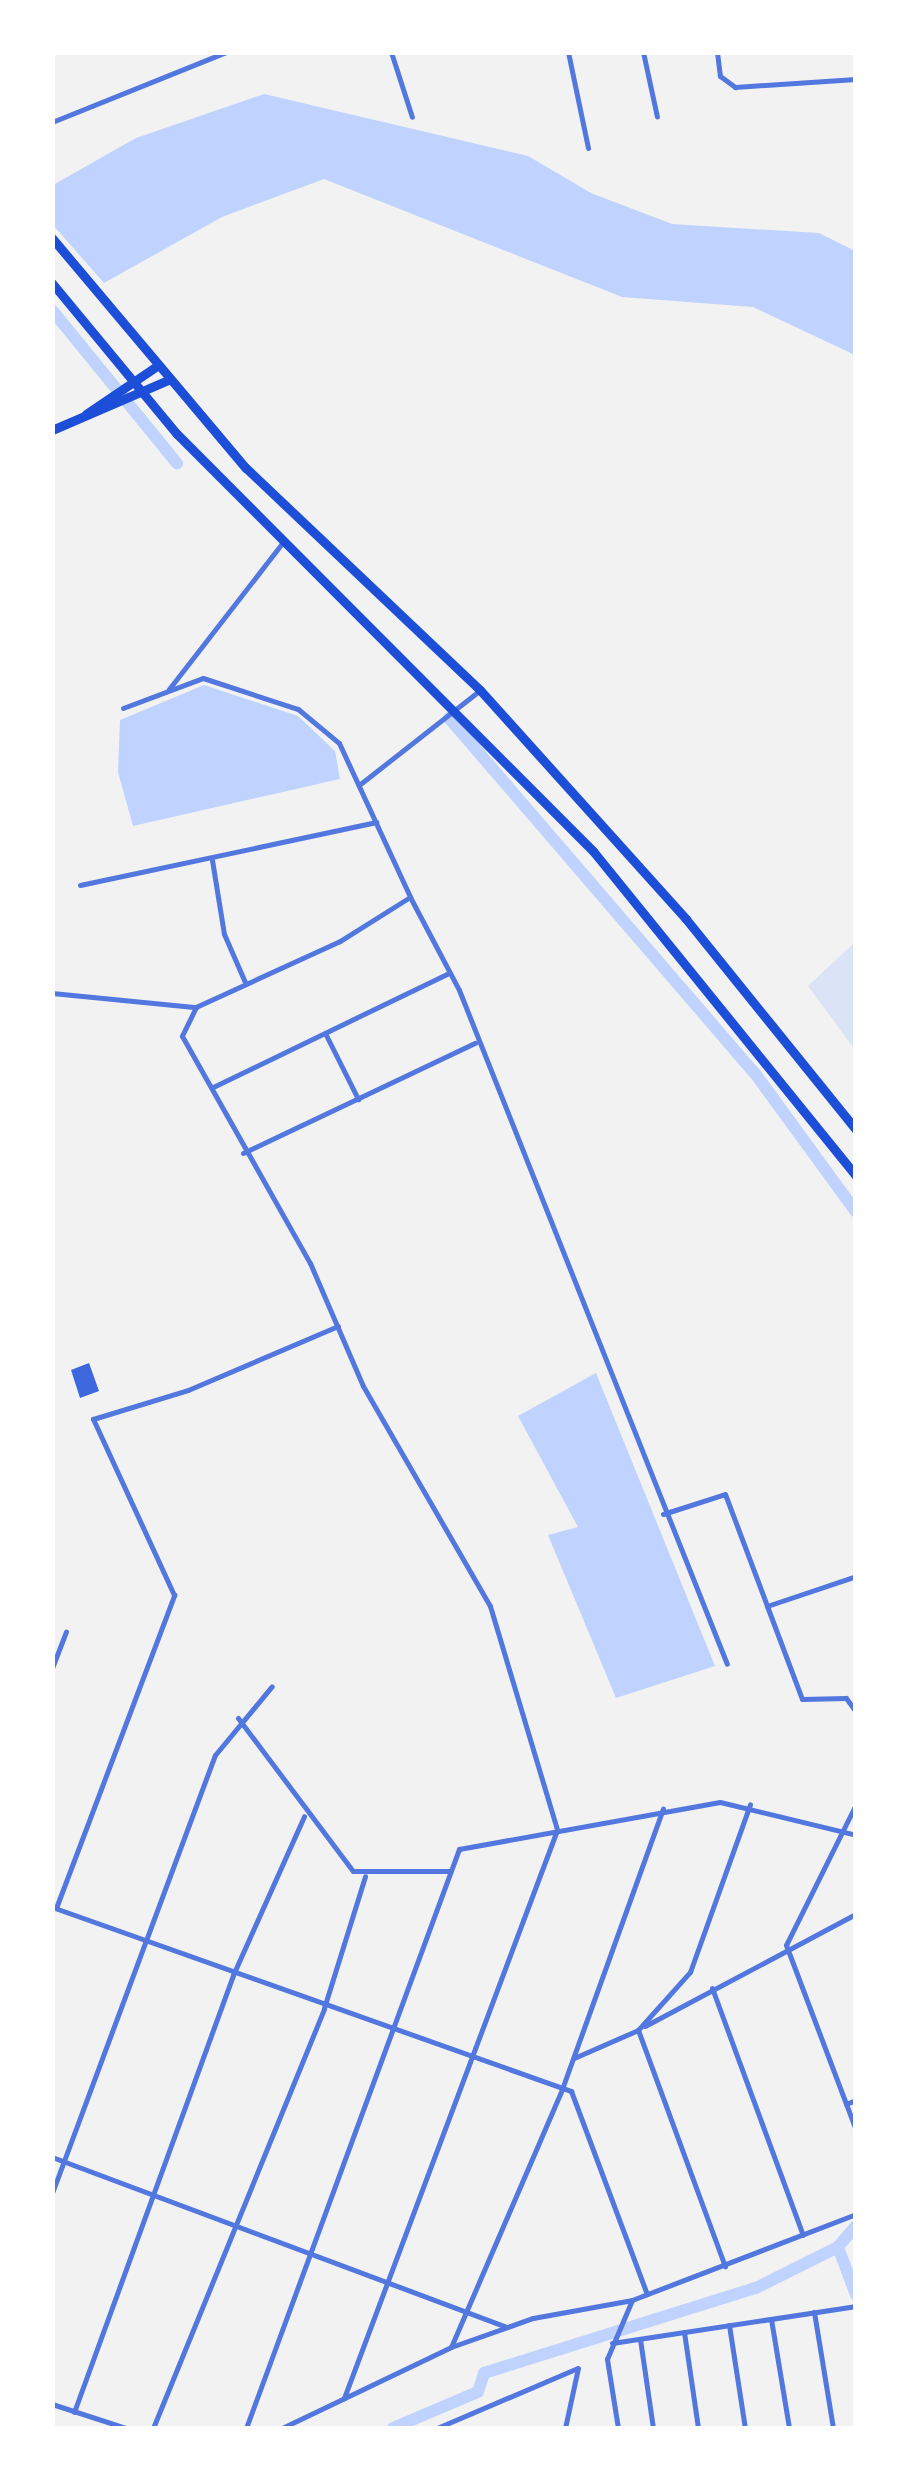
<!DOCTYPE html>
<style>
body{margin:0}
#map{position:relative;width:908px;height:2481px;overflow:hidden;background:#f2f2f2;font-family:"Titillium Web",sans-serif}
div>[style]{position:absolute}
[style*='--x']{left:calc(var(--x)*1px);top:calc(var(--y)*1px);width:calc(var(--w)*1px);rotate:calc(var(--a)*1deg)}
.green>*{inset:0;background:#dbe4f7}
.water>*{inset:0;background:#bfd3fe}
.canal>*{height:12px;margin:-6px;padding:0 6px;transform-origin:6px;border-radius:6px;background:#bfd3fe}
.building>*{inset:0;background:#3d67dc}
.minor>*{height:5px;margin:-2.5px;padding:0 2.5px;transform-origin:2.5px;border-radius:2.5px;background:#5277de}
.primary>*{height:9px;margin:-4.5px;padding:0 4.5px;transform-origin:4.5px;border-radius:4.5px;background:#1d4ed8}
span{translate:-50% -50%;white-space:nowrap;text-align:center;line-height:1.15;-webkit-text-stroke:10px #fff;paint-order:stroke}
.frame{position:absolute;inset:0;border:55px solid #fff;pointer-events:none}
</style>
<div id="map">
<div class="green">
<i style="clip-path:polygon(855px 942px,855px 1050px,808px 986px)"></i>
</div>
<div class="water">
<i style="clip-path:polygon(264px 94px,528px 156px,591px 193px,672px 224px,819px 233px,855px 251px,855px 355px,753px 307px,622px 297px,324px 179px,222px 217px,104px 283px,53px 225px,53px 185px,136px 138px)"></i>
<i style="clip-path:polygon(204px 685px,298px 716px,335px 751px,340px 779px,133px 826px,118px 772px,120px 720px)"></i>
<i style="clip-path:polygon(596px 1373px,715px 1666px,616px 1698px,548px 1535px,578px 1527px,518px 1416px)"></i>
</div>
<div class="canal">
<i style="--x:52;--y:310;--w:198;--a:50.8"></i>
<i style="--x:449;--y:718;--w:467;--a:49.3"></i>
<i style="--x:754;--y:1072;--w:173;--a:53.9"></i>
<i style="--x:856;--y:2226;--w:28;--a:131"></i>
<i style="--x:838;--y:2247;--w:51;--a:69.4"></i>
<i style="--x:393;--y:2428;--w:92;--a:-23"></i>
<i style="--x:478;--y:2392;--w:20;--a:-72"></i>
<i style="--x:484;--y:2373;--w:285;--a:-17.4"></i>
<i style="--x:756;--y:2288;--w:92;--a:-26.6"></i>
</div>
<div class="building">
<i style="clip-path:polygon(89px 1363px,99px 1391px,80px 1398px,71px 1370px)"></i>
</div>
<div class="minor">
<i style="--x:391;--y:52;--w:68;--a:72.1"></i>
<i style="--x:568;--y:52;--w:98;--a:78.2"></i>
<i style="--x:643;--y:52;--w:66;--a:77.8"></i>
<i style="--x:717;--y:52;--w:24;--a:83"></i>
<i style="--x:720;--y:76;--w:19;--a:36"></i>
<i style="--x:735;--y:87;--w:121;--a:-3.8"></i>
<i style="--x:52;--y:122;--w:188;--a:-21.9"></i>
<i style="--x:169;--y:689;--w:187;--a:-52.2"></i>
<i style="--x:123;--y:708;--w:85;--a:-20.6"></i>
<i style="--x:203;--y:678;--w:100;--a:18.1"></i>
<i style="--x:298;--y:709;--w:53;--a:39.7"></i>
<i style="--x:339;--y:743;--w:170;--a:65.2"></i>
<i style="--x:410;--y:897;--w:83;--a:147.8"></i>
<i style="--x:340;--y:941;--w:158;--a:155.4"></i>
<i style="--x:196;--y:1007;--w:32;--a:116"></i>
<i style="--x:182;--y:1036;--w:261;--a:60.6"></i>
<i style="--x:310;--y:1263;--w:134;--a:66.7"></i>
<i style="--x:363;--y:1386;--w:254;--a:60"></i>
<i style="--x:490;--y:1606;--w:234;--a:73.3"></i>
<i style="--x:557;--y:1830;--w:607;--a:110.56"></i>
<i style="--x:359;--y:785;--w:154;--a:-38.1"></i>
<i style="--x:212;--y:860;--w:75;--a:80.8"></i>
<i style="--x:224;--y:934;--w:52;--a:66.4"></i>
<i style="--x:80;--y:885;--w:303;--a:-12"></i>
<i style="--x:410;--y:897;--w:105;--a:62.2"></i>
<i style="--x:459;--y:990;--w:725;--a:68.32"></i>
<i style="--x:52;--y:993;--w:145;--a:5.6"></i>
<i style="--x:326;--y:1035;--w:72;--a:63.4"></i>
<i style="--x:213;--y:1087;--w:262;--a:-25.8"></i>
<i style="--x:243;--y:1153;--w:257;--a:-25.4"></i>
<i style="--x:663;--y:1514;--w:65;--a:-17.9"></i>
<i style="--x:725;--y:1494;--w:120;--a:69.4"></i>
<i style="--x:767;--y:1606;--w:94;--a:-18.6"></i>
<i style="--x:767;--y:1606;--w:99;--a:69.4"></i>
<i style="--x:802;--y:1699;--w:44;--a:-1.3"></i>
<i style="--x:846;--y:1698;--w:17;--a:54"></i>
<i style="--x:52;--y:1668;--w:39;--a:-69"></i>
<i style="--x:238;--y:1718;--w:191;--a:53.1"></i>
<i style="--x:353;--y:1871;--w:97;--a:0"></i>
<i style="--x:856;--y:1804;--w:157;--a:116.4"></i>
<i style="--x:786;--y:1945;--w:198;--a:69.3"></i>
<i style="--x:52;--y:1907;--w:551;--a:19.52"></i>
<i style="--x:571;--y:2091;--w:217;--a:69.5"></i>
<i style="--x:56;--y:1908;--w:335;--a:-69.3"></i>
<i style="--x:174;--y:1595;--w:194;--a:-114.7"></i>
<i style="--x:93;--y:1419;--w:99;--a:-17"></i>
<i style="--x:188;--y:1390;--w:163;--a:-23.1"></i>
<i style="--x:712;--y:1988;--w:263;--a:69.8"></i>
<i style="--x:645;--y:2026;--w:239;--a:-28"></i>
<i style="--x:638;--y:2030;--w:78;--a:-48.1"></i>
<i style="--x:690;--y:1972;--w:178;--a:-70.3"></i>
<i style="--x:574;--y:2058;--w:70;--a:-23.6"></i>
<i style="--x:638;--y:2030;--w:252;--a:69.8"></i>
<i style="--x:846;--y:2104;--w:11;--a:-22"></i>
<i style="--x:52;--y:2157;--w:485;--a:20.5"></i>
<i style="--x:52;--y:2193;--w:467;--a:-69.6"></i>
<i style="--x:215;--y:1755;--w:89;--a:-50.4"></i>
<i style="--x:814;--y:2312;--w:118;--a:80.7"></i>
<i style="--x:771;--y:2319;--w:110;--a:80.6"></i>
<i style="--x:729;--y:2325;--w:104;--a:81.2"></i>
<i style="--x:684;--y:2332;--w:97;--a:81.7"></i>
<i style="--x:640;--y:2339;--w:90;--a:81.7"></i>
<i style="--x:612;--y:2343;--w:247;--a:-8.6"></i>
<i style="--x:451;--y:2347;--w:281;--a:-66.7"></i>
<i style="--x:562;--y:2089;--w:298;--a:-70.2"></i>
<i style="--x:52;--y:2404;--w:78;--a:18"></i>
<i style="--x:74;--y:2412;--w:465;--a:-70"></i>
<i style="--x:233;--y:1975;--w:174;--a:-65.9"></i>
<i style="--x:153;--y:2428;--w:453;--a:-67.8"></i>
<i style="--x:324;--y:2008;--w:138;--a:-72.7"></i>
<i style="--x:246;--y:2428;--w:617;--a:-69.8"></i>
<i style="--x:459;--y:1849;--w:265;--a:-10.2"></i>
<i style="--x:720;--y:1802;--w:140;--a:13.6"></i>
<i style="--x:282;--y:2428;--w:187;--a:-25.6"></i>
<i style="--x:451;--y:2347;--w:87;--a:-19.5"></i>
<i style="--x:533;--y:2318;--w:101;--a:-10.3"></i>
<i style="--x:437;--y:2428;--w:153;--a:-23.1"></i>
<i style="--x:565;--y:2428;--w:61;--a:-77.8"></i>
<i style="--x:618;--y:2428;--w:70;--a:-99.1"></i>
<i style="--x:607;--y:2359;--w:64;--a:-67"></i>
<i style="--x:632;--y:2300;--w:240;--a:-21"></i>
</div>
<div class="primary">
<i style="--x:52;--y:238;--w:301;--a:49.9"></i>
<i style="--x:246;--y:468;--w:323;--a:43.5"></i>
<i style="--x:480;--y:690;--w:308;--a:48"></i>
<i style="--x:686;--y:919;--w:271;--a:51.1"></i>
<i style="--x:52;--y:283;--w:196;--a:50.4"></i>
<i style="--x:177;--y:434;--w:589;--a:45.07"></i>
<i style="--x:593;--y:851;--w:418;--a:51"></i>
<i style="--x:86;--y:414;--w:86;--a:-34.1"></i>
<i style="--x:52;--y:430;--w:126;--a:-23.3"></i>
</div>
<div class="frame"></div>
</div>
